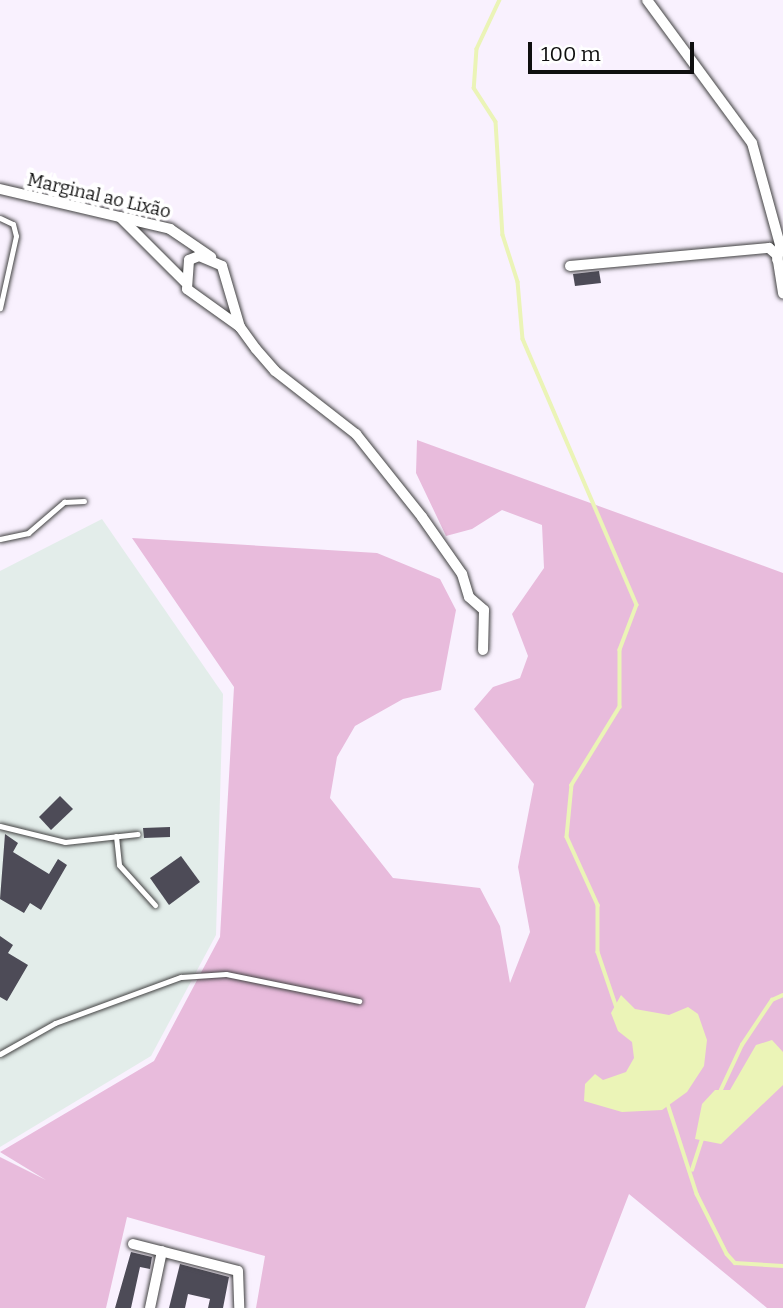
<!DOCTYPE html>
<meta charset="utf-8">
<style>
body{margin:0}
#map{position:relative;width:783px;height:1308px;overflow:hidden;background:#f9f1fe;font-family:Bitter,serif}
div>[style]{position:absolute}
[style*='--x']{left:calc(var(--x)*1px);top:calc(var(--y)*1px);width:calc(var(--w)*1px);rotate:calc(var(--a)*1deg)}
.industrial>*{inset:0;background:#e3edea}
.green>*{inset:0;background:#e8bbdc}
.water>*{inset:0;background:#ebf4b7}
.stream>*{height:3.5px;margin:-1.75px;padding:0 1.75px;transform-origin:1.75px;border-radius:1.75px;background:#ebf4b7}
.building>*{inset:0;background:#4d4b57}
.roads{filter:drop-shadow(0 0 2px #424242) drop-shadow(0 0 2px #424242)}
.service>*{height:5px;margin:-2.5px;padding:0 2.5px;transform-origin:2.5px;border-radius:2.5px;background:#fff}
.minor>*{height:10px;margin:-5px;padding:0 5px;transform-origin:5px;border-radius:5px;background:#fff}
span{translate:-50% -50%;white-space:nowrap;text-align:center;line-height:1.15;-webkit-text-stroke:7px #fff;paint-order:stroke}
.street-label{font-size:18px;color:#0f0f0f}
.scale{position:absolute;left:528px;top:42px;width:166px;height:32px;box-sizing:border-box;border:4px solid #0f0f0f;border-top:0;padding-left:9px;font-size:21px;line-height:24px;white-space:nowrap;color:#0f0f0f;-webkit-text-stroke:5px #fff;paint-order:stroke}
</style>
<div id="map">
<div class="industrial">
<i style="clip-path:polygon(102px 519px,223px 694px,216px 935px,151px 1056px,0 1147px,0 571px)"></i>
</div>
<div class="green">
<i style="clip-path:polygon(417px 440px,783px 573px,783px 1308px,767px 1308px,629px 1194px,585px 1308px,256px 1308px,265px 1256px,127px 1217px,106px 1308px,0 1308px,0 1157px,46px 1180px,0 1152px,154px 1061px,220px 937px,234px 687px,132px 538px,377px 553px,440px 579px,456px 610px,441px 690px,403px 699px,355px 726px,337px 757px,330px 798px,393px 878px,480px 888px,500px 926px,510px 983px,530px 932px,518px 867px,534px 784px,474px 709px,493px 687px,520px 678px,528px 656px,512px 614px,544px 568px,542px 525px,502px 510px,472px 529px,446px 536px,416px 473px)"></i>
</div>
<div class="water">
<i style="clip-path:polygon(621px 995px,635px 1009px,669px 1015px,688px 1007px,698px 1014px,707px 1040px,704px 1066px,687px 1092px,662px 1110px,622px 1112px,584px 1101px,585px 1084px,595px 1074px,603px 1080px,626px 1072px,634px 1058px,632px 1042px,618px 1031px,611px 1013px)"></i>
<i style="clip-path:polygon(772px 1040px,783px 1052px,783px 1085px,721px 1144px,695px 1139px,702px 1104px,715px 1090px,730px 1090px,756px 1045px)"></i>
</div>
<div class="stream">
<i style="--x:500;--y:0;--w:54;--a:115.1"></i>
<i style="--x:477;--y:49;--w:39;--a:94"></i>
<i style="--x:474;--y:88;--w:40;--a:57.1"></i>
<i style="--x:496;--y:122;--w:113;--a:86.5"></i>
<i style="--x:503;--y:235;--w:49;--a:72.3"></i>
<i style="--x:518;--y:282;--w:57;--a:85"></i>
<i style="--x:523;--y:339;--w:289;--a:66.8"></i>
<i style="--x:637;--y:605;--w:48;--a:110.7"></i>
<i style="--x:620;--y:650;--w:57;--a:90"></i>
<i style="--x:620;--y:707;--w:92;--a:121.6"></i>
<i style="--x:572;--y:785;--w:52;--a:95.5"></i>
<i style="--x:567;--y:837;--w:75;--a:65.5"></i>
<i style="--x:598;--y:905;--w:47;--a:90"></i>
<i style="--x:598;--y:952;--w:59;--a:71.3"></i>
<i style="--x:719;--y:1094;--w:54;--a:-64.9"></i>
<i style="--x:742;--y:1045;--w:54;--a:-56.3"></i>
<i style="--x:772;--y:1000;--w:12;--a:-24"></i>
<i style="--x:667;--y:1101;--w:98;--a:72.1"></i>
<i style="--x:697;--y:1194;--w:67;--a:63.4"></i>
<i style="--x:727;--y:1254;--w:12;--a:48"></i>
<i style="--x:735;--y:1263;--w:48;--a:3.6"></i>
<i style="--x:692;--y:1170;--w:35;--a:-72"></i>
</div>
<div class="building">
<i style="clip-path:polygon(599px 271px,601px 283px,575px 286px,573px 274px)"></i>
<i style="clip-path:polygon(60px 796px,73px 809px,51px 830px,39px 817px)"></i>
<i style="clip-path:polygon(170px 827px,170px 837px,144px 838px,143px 828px)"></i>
<i style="clip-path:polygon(5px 834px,18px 843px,13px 852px,49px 874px,58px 859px,67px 865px,41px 910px,30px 903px,24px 913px,0 899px)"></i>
<i style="clip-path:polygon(181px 856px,200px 882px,169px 905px,150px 878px)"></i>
<i style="clip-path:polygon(0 936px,13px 945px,8px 953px,28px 965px,7px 1001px,0 997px)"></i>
<i style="clip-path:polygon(131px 1252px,152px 1257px,150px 1269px,140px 1267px,131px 1308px,115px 1308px)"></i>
<i style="clip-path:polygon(180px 1264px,229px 1277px,223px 1308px,208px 1308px,210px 1299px,188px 1294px,185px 1308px,169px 1308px)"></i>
</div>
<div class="roads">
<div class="service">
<i style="--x:0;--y:218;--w:14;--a:25"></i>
<i style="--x:13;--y:224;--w:12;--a:76"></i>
<i style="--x:16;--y:236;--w:74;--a:102.5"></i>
<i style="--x:0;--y:539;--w:29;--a:-12"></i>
<i style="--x:28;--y:533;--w:48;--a:-40.7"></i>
<i style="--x:64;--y:502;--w:20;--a:-3"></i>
<i style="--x:0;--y:826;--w:67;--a:13.8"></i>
<i style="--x:65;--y:842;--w:73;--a:-6.3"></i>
<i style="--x:116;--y:836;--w:29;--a:84"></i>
<i style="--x:119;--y:865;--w:54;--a:48"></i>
<i style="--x:0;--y:1054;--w:63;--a:-29.4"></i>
<i style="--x:55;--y:1023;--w:134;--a:-20.1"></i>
<i style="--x:181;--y:977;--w:45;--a:-3.8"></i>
<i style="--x:226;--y:974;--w:136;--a:11.5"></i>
</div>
<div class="minor">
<i style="--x:647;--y:0;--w:177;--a:53.7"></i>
<i style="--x:752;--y:143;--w:106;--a:74.6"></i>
<i style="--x:780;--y:245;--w:15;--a:101"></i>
<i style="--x:0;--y:189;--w:175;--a:13.2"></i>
<i style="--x:170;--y:229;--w:50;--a:34.3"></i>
<i style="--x:120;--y:217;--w:92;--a:45"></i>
<i style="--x:570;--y:266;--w:200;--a:-5.2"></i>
<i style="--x:769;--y:248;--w:11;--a:41"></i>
<i style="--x:777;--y:255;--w:39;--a:81"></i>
<i style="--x:240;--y:327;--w:65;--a:-144.4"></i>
<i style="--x:187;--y:289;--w:29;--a:-86"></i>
<i style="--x:189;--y:260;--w:11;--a:-22"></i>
<i style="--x:199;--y:256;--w:25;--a:23"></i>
<i style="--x:222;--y:266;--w:64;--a:73.6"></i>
<i style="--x:240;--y:327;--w:27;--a:54"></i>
<i style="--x:256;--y:349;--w:29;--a:49"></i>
<i style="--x:275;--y:371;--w:103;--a:37.9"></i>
<i style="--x:356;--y:434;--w:106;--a:51.5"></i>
<i style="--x:422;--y:517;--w:70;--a:54.9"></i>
<i style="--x:462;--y:574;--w:24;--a:73"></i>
<i style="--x:469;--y:597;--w:20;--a:41"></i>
<i style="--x:484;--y:610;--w:40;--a:91.4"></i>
<i style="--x:133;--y:1244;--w:108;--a:14.4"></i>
<i style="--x:238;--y:1271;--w:37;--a:88"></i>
<i style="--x:150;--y:1308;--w:58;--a:-78.1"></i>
</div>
</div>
<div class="street-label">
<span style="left:99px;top:196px;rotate:13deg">Marginal ao Lixão</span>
</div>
<div class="scale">100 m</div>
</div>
